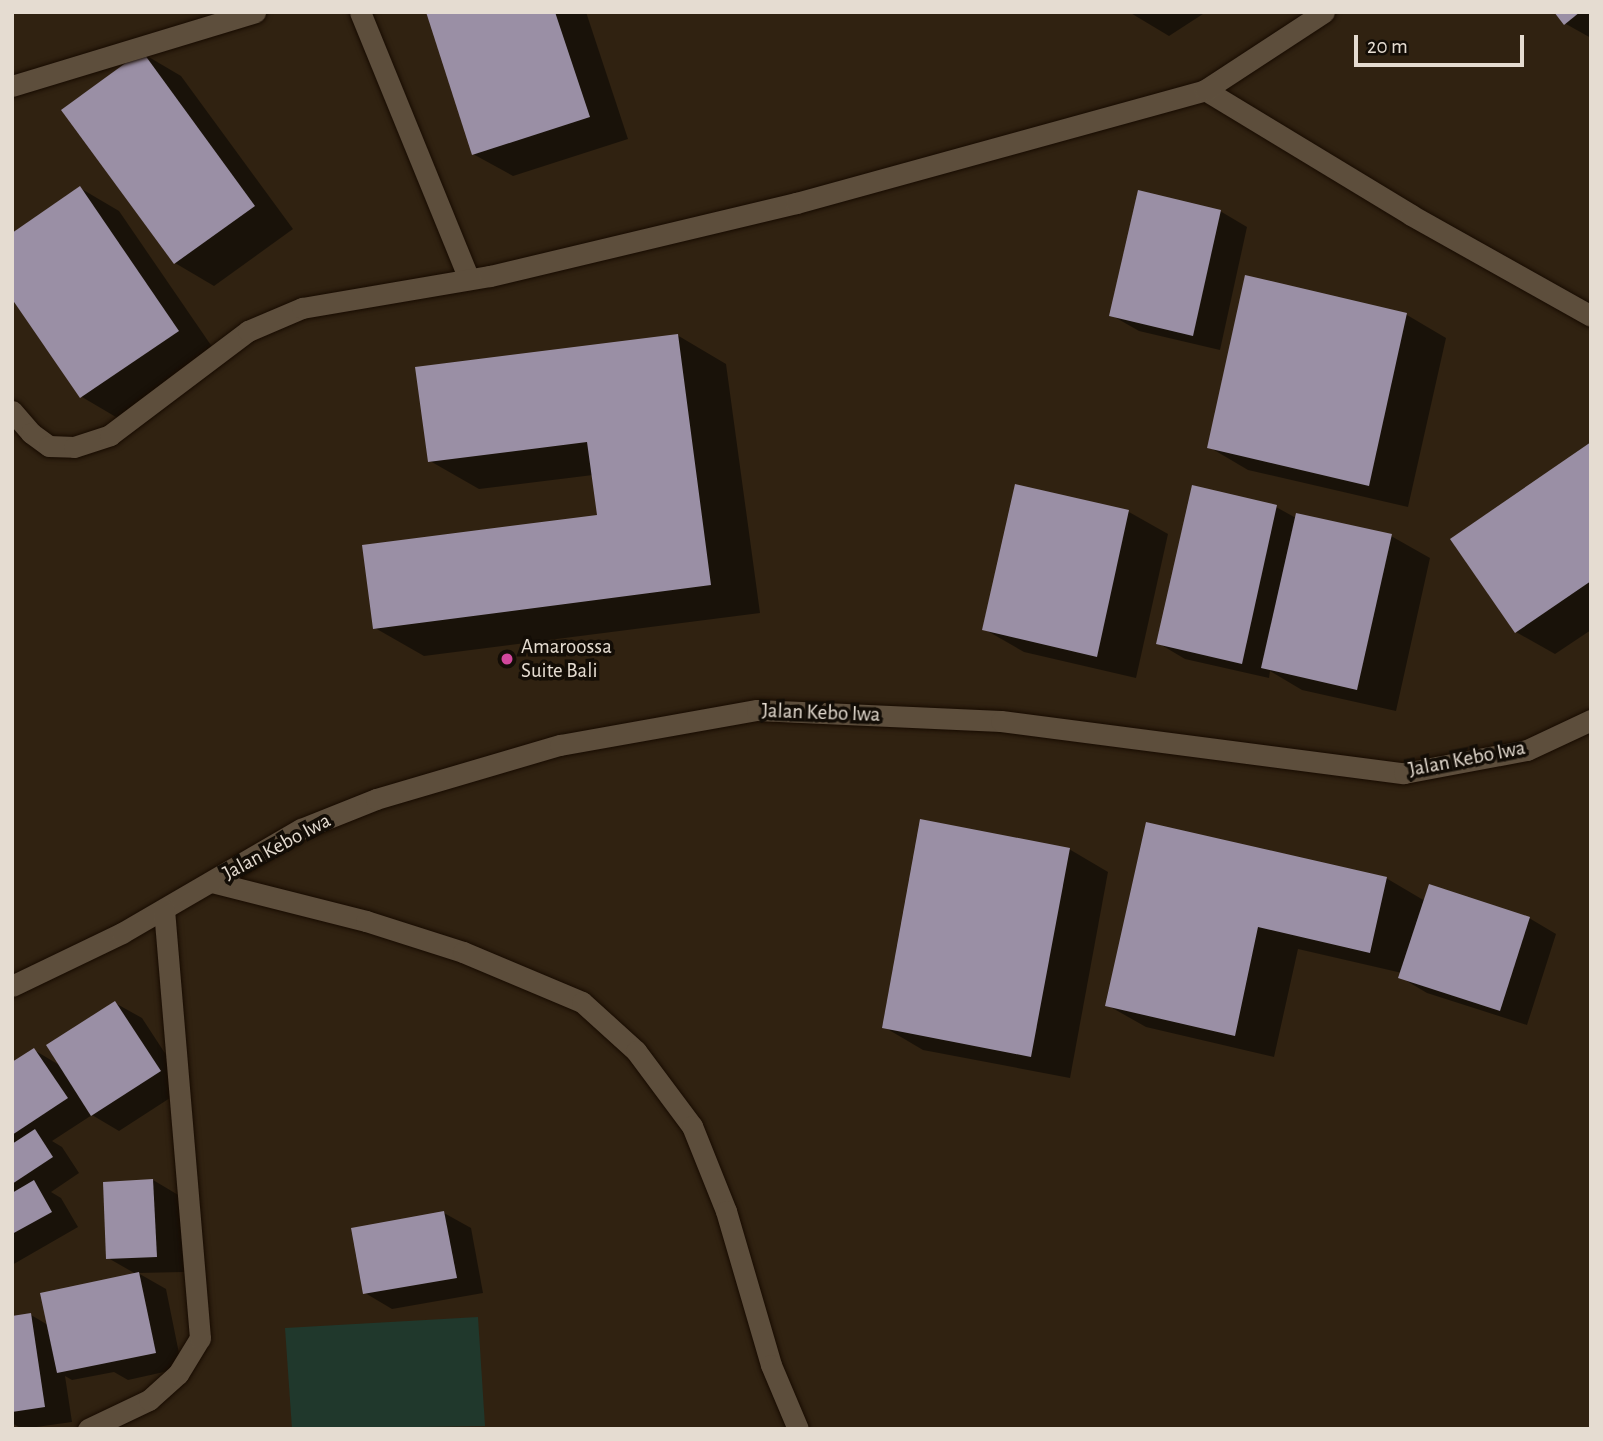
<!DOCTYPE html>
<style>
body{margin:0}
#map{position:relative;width:1603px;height:1441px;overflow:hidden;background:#302211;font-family:"Alegreya Sans",sans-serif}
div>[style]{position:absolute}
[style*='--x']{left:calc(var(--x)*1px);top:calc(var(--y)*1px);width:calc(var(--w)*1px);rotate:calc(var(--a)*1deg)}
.green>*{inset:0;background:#20382c}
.shadow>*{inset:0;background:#0007}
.building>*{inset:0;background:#9a8fa5}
.roads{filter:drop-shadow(0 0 2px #170b00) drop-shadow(0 0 2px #170b00)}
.minor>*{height:21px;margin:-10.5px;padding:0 10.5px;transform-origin:10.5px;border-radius:10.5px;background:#5d4e3c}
.dots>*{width:19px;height:19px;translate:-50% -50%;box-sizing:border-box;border:4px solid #130d06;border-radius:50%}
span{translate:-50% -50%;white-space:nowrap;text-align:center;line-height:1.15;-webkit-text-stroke:7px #130d06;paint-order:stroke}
.poi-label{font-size:21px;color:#e5dcd1}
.left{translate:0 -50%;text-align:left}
.street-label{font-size:21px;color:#e5dcd1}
.frame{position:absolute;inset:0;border:14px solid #e5dcd1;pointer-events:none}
.scale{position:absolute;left:1354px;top:35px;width:170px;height:32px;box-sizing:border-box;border:4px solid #e5dcd1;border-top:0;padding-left:9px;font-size:21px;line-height:24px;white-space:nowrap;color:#e5dcd1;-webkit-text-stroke:5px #130d06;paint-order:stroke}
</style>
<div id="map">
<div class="green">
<i style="clip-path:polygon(478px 1317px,485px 1426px,292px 1429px,285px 1328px)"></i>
</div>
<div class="shadow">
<i style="clip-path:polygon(428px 12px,586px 12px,628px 139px,513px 176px,473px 154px)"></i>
<i style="clip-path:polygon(1129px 12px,1206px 12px,1169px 36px)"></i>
<i style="clip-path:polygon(1556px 12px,1591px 12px,1591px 38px,1566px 24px)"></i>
<i style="clip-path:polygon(142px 53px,181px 76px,293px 229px,214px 286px,175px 263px)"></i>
<i style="clip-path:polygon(80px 188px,119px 211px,217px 354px,121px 420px,82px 397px,12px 296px)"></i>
<i style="clip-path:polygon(1220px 211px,1247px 227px,1220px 350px,1139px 331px,1111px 315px)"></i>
<i style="clip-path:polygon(1246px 277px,1407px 315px,1446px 338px,1408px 507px,1248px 470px,1209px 447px)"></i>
<i style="clip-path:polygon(677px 335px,726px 364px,760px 613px,424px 656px,375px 628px,599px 517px,593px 475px,479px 489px,430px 461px)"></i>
<i style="clip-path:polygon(1591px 444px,1591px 630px,1555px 654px,1516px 632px)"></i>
<i style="clip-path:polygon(1017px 486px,1129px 512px,1168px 534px,1136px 678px,1024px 652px,984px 629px)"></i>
<i style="clip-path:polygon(1276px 507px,1296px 518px,1391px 536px,1430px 558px,1396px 711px,1302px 690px,1270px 671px,1269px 678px,1185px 659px,1158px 643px)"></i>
<i style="clip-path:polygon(1147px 824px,1386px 878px,1425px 901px,1529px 918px,1556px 934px,1527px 1025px,1427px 993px,1400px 977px,1402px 973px,1298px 949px,1274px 1057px,1146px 1027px,1107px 1005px)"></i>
<i style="clip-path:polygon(1069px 849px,1108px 872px,1070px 1078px,923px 1050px,884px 1027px)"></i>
<i style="clip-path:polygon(115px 1003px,142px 1018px,187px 1087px,119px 1131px,92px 1115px,52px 1141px,62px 1147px,79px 1173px,51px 1192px,61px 1198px,78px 1227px,12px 1265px,12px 1064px,34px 1050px,61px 1066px)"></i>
<i style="clip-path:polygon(153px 1180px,180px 1196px,184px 1272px,138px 1273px,166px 1289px,182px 1368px,128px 1380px,114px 1372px,72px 1380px,65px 1376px,72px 1422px,22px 1429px,12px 1423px,12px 1317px,31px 1315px,48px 1325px,136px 1274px,108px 1258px)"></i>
<i style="clip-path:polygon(444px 1213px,471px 1228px,483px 1293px,392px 1309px,365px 1293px)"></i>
</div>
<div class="building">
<i style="clip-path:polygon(426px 12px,555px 12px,590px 117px,472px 155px)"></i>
<i style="clip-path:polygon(1554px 12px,1580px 12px,1564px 25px)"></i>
<i style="clip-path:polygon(142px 51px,255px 206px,174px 264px,61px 110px)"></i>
<i style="clip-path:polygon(80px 186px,179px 331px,80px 398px,12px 299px,12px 233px)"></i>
<i style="clip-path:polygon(1138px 190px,1221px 210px,1193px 336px,1109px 316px)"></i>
<i style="clip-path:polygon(1245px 275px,1407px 313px,1369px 486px,1207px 448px)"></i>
<i style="clip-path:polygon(678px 334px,711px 585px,373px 629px,362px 545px,597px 515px,587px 442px,428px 462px,415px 367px)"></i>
<i style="clip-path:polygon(1591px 442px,1591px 581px,1515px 633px,1450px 539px)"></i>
<i style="clip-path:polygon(1015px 484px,1129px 510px,1097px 657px,982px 630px)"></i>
<i style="clip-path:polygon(1192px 485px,1277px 505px,1242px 664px,1156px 644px)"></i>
<i style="clip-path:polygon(1296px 513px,1392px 534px,1357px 690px,1261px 668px)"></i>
<i style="clip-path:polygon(920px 819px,1070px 848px,1031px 1057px,882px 1028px)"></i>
<i style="clip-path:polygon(1146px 822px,1387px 877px,1370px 953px,1258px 927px,1235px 1036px,1105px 1006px)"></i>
<i style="clip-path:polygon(1429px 884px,1530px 917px,1500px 1011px,1398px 978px)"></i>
<i style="clip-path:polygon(115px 1001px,161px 1071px,91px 1116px,46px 1045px)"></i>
<i style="clip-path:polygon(34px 1048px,68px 1098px,12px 1135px,12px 1062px)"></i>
<i style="clip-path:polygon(35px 1129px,53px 1157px,12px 1184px,12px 1144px)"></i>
<i style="clip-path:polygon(153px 1179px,157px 1257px,106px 1259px,103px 1182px)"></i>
<i style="clip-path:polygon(34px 1180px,52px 1212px,12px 1234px,12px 1193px)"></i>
<i style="clip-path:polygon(444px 1211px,457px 1278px,363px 1294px,351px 1228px)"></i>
<i style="clip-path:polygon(139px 1272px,156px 1353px,57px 1373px,40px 1293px)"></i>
<i style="clip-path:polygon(31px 1313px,45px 1407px,12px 1412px,12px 1316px)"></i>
</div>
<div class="roads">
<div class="minor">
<i style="--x:360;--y:12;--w:288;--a:67.8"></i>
<i style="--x:12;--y:86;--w:254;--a:-16.9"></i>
<i style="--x:1205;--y:90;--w:241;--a:31.2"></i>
<i style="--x:1411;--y:215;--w:206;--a:29.3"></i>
<i style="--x:12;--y:411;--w:29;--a:49"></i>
<i style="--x:31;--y:433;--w:22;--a:36"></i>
<i style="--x:49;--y:446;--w:25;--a:2"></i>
<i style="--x:74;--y:447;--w:38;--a:-18"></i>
<i style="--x:110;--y:435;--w:173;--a:-37"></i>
<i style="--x:248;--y:331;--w:59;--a:-23.1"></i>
<i style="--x:302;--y:308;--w:191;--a:-9.7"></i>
<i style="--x:490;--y:276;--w:315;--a:-13.4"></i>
<i style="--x:796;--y:203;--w:424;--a:-15.4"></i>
<i style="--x:1205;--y:90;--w:142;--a:-33.2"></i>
<i style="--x:212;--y:882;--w:159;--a:14.2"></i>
<i style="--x:366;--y:921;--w:102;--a:17.7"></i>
<i style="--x:463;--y:952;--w:129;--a:22.8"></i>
<i style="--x:582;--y:1002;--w:73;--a:42.2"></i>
<i style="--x:636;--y:1051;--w:94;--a:53.3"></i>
<i style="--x:692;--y:1126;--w:92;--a:68.2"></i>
<i style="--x:726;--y:1211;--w:160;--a:73.7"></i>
<i style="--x:771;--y:1365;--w:69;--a:67.1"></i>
<i style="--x:12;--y:986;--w:122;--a:-25.7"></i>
<i style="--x:122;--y:933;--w:207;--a:-30.2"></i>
<i style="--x:301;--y:829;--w:81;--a:-21.8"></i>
<i style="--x:376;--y:799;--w:192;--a:-16.4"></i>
<i style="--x:560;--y:745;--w:200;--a:-10.1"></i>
<i style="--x:757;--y:710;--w:244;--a:2.6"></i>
<i style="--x:1001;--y:721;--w:406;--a:7.4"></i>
<i style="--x:1404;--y:773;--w:125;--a:-10.6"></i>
<i style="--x:1527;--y:750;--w:71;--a:-25.1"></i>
<i style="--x:88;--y:1429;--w:68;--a:-25.4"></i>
<i style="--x:149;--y:1400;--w:39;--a:-42"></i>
<i style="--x:178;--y:1374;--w:42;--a:-58.6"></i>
<i style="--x:200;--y:1338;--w:430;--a:-94.8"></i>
</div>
</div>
<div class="dots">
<i style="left:507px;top:659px;background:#d1479c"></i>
</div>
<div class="poi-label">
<span class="left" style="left:521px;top:659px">Amaroossa<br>Suite Bali</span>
</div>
<div class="street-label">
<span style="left:821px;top:713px;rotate:2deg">Jalan Kebo Iwa</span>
<span style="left:1467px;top:759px;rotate:-11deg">Jalan Kebo Iwa</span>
<span style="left:277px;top:847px;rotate:-28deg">Jalan Kebo Iwa</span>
</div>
<div class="frame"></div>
<div class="scale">20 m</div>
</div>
